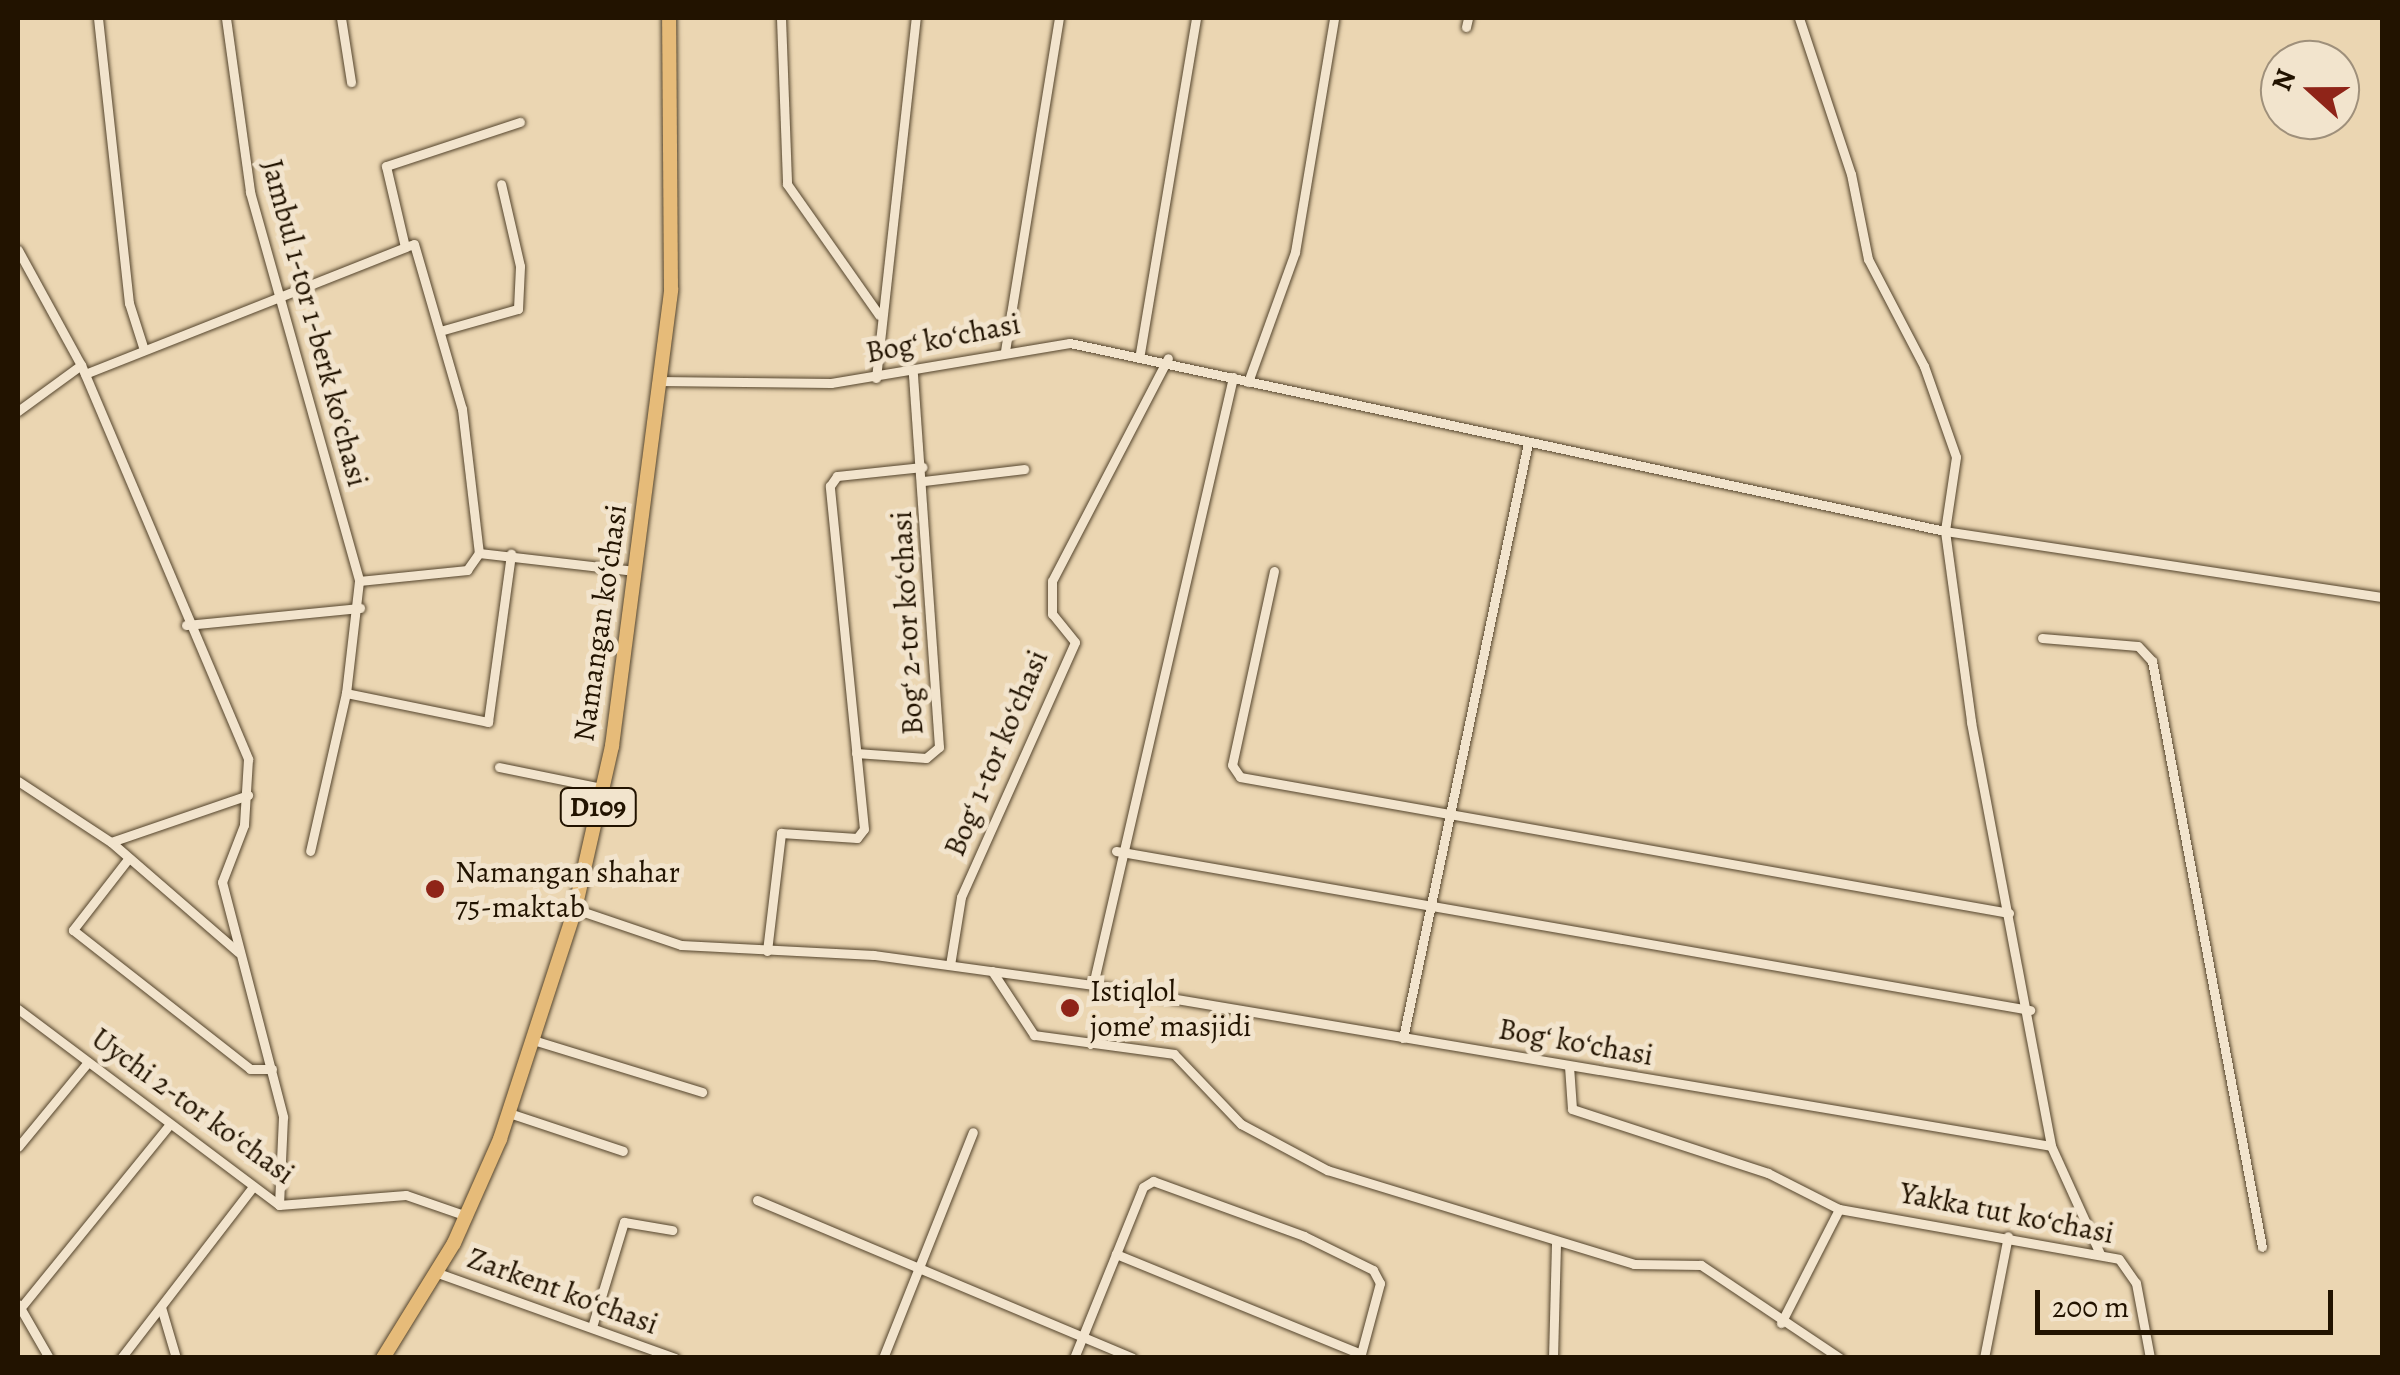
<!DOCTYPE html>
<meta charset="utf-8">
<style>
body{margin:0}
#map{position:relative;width:2400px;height:1375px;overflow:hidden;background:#ebd6b2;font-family:Alegreya,serif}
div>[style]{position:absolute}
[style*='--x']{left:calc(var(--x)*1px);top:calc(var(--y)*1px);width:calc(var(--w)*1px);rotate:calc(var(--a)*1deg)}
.roads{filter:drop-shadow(0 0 2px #54442c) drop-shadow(0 0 2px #54442c)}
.minor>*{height:9px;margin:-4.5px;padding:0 4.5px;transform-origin:4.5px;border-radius:4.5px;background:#f2e4cd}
.primary>*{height:14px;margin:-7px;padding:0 7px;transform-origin:7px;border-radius:7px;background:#e6bb79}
.dots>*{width:28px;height:28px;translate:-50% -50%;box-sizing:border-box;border:5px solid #f2e4cd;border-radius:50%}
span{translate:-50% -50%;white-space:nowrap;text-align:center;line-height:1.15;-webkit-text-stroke:10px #f2e4cd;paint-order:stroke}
.shield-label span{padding:2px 8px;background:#f2e4cd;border:2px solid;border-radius:8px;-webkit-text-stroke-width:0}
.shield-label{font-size:28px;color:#221300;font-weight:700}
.street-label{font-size:30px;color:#221300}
.poi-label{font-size:30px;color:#221300}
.left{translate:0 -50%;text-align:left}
.frame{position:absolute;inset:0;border:20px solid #221300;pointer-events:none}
.north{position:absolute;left:2260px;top:40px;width:100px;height:100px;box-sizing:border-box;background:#f2e4cd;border:2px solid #9f907b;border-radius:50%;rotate:291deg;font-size:28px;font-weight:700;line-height:40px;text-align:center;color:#221300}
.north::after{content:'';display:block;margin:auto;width:35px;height:45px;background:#8f2418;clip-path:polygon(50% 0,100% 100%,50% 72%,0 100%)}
.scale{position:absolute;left:2035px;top:1290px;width:298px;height:45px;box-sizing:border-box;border:5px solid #221300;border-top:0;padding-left:12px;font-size:30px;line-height:35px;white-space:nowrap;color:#221300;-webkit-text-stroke:8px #f2e4cd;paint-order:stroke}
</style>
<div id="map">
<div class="roads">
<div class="minor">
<i style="--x:98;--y:18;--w:287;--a:83.8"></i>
<i style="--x:129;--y:303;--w:49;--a:72.3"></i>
<i style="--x:226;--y:18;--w:176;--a:82.1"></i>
<i style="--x:250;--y:192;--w:404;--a:74.3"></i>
<i style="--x:359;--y:581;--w:113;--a:96.6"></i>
<i style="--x:346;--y:693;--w:162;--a:102.8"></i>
<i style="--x:341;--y:18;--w:65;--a:81.1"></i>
<i style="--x:781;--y:18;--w:166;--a:87.9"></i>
<i style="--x:787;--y:184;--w:160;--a:54.9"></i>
<i style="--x:1799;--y:18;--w:164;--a:71.6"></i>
<i style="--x:1851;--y:174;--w:87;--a:78.7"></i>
<i style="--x:1868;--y:259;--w:121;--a:62.4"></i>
<i style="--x:1924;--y:366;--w:96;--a:70.6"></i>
<i style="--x:1956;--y:457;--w:75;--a:98.5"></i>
<i style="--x:1945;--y:531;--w:193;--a:82.2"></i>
<i style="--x:1971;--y:722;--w:431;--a:79.3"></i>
<i style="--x:2051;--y:1146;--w:119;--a:65.6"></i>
<i style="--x:1466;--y:27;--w:9;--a:-77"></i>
<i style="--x:405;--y:247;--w:9;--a:-18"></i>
<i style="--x:414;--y:244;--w:172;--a:73.8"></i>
<i style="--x:462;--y:409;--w:145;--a:83.3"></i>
<i style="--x:405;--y:247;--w:83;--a:-103.2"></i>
<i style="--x:386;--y:166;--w:141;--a:-18.2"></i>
<i style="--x:18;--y:250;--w:131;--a:61.3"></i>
<i style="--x:81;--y:365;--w:428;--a:67"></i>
<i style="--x:248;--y:759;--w:66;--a:93.5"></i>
<i style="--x:244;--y:825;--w:61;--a:111.1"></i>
<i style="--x:222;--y:882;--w:243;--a:75.4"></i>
<i style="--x:283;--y:1117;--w:88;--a:92.6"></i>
<i style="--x:440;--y:331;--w:81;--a:-15.8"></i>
<i style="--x:518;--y:309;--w:43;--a:-87.3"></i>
<i style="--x:520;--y:266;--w:84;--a:-103"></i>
<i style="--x:1005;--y:351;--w:337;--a:-80.8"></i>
<i style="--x:1140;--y:353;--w:340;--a:-80.5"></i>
<i style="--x:85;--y:374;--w:344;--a:-21.6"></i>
<i style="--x:876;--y:378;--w:362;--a:-83.7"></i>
<i style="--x:658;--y:381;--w:173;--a:0.7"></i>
<i style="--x:831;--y:383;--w:242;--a:-9.5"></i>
<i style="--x:1070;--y:343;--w:895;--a:12.13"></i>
<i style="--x:1945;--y:531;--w:442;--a:8.6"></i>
<i style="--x:1248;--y:382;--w:138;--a:-70.1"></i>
<i style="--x:1295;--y:252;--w:237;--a:-80.5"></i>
<i style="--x:18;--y:411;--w:78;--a:-36.1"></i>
<i style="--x:924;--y:481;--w:101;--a:-6.8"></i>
<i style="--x:479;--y:553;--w:157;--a:6.6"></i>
<i style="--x:1274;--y:571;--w:198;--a:102.2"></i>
<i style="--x:1232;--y:765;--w:14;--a:56"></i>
<i style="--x:1240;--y:777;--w:781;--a:10.03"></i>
<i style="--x:359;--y:581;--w:109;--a:-5.8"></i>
<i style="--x:467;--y:570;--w:21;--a:-55"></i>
<i style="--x:186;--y:625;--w:175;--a:-5.6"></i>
<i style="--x:2042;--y:638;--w:96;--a:4.8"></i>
<i style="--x:2138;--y:646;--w:21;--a:47"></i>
<i style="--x:2152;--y:661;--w:596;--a:79.37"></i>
<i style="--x:346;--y:693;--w:145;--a:11.5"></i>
<i style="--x:488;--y:722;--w:170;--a:-82.2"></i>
<i style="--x:856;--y:753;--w:70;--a:4.1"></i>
<i style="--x:926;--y:758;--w:17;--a:-40"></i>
<i style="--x:939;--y:747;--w:376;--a:-94"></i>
<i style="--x:499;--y:767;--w:105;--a:11.5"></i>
<i style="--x:18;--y:781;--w:111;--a:33.3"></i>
<i style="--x:111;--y:842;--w:145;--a:-18.9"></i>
<i style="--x:111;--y:842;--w:169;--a:40.9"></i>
<i style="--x:1116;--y:851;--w:928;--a:9.87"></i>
<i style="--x:128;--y:859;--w:90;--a:127.8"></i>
<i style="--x:73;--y:930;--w:225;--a:38.1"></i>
<i style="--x:250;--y:1069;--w:22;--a:0"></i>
<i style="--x:575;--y:909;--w:112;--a:18.8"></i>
<i style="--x:681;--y:945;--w:193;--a:3"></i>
<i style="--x:874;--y:955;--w:221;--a:7.8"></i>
<i style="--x:1093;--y:985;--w:971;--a:9.54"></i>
<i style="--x:767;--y:951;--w:119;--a:-83.2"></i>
<i style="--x:781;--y:833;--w:76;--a:3.8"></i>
<i style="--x:857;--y:838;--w:11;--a:-52"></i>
<i style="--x:864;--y:829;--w:345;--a:-95.7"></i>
<i style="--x:830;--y:486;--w:12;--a:-55"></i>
<i style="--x:837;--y:476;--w:86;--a:-6"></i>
<i style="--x:950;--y:965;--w:69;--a:-80.8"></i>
<i style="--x:961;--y:897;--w:279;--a:-65.9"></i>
<i style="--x:1075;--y:642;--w:36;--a:-129"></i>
<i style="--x:1052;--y:614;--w:33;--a:-90"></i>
<i style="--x:1052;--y:581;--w:251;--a:-62.5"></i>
<i style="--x:992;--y:971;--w:77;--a:56.7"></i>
<i style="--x:1034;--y:1035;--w:141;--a:7.7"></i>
<i style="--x:1174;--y:1054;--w:97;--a:46.3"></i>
<i style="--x:1241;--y:1124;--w:98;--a:28.1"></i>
<i style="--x:1327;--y:1170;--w:321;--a:17"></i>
<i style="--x:1634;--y:1264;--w:67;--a:0.9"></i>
<i style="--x:1701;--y:1265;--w:167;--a:33.8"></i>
<i style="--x:1093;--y:985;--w:624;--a:-77.03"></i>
<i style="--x:18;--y:1009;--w:326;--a:36.9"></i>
<i style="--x:279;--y:1205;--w:127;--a:-4.5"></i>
<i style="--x:406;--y:1195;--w:65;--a:19"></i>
<i style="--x:1403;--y:1038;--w:608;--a:-78.14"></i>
<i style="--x:533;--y:1040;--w:177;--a:17.1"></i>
<i style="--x:1569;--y:1066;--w:43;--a:86"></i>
<i style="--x:1572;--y:1109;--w:206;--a:18.1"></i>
<i style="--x:1768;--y:1173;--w:80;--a:26.9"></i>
<i style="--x:1839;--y:1209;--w:284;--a:10.1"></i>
<i style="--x:2119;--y:1259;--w:29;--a:55"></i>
<i style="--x:2136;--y:1283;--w:76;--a:79.4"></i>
<i style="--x:509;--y:1113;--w:120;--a:18.4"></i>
<i style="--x:18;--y:1147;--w:110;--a:-50.5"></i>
<i style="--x:757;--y:1200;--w:407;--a:22.8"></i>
<i style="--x:435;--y:1272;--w:255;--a:19.7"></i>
<i style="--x:18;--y:1304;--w:62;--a:60.1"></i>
<i style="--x:161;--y:1307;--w:53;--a:73.6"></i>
<i style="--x:18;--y:1311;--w:241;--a:-50.9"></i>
<i style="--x:1781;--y:1323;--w:128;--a:-63"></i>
<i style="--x:592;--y:1327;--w:110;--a:-73.1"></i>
<i style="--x:624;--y:1222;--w:49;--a:9.5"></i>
<i style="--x:121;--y:1358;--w:215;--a:-52.4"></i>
<i style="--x:883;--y:1358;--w:243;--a:-68.3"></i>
<i style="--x:1074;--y:1358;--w:184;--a:-68"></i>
<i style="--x:1143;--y:1187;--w:12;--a:-31"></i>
<i style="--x:1153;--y:1181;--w:161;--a:20"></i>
<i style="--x:1304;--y:1236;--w:77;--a:26.2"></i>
<i style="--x:1373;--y:1270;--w:15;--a:62"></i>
<i style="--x:1380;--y:1283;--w:73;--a:105"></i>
<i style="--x:1361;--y:1354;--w:265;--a:-157.8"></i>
<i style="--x:1553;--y:1358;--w:117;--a:-88.5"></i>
<i style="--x:1984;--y:1358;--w:124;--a:-78.9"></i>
</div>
<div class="primary">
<i style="--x:383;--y:1358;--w:135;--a:-58.3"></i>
<i style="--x:454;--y:1243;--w:114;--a:-66.1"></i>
<i style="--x:500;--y:1139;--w:242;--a:-71.9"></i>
<i style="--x:575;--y:909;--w:167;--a:-77.2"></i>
<i style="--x:612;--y:746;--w:460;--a:-82.6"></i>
<i style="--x:671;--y:290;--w:272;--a:-90.4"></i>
</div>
</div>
<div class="dots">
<i style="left:435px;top:889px;background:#8f2418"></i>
<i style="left:1070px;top:1008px;background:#8f2418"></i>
</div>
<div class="shield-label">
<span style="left:598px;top:807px">D109</span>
</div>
<div class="street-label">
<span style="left:315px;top:323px;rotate:75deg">Jambul 1-tor 1-berk koʻchasi</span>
<span style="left:943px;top:338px;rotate:-11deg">Bogʻ koʻchasi</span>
<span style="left:600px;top:623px;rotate:-82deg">Namangan koʻchasi</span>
<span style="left:907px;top:623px;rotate:-93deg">Bogʻ 2-tor koʻchasi</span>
<span style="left:996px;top:753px;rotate:-67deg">Bogʻ 1-tor koʻchasi</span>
<span style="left:1576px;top:1042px;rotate:10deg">Bogʻ koʻchasi</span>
<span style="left:193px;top:1106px;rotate:36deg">Uychi 2-tor koʻchasi</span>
<span style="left:2007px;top:1213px;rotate:11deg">Yakka tut koʻchasi</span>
<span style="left:563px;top:1291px;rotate:20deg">Zarkent koʻchasi</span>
</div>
<div class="poi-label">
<span class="left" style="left:455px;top:889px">Namangan shahar<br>75-maktab</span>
<span class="left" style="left:1090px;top:1008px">Istiqlol<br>jome’ masjidi</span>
</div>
<div class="frame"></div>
<div class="north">N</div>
<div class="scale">200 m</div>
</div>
